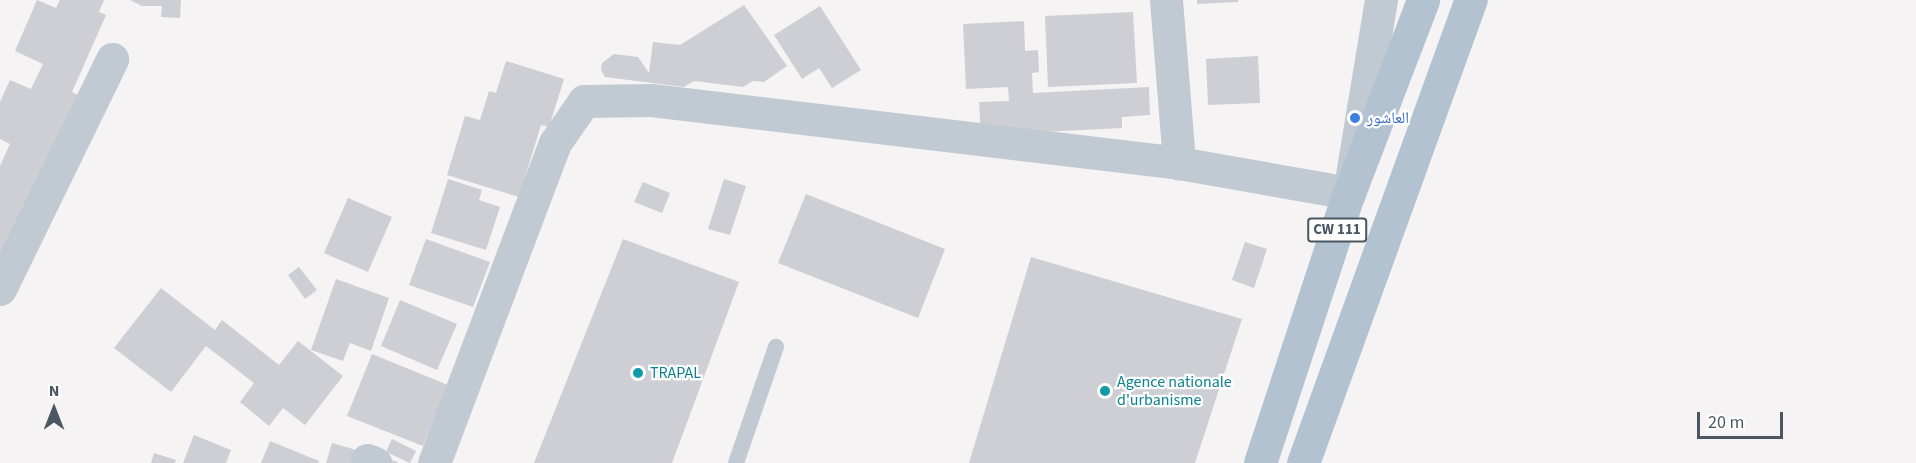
<!DOCTYPE html>
<meta charset="utf-8">
<style>
body{margin:0}
#map{position:relative;width:1916px;height:463px;overflow:hidden;background:#f5f3f3;font-family:"Source Sans 3","Noto Naskh Arabic",sans-serif}
div>[style]{position:absolute}
[style*='--x']{left:calc(var(--x)*1px);top:calc(var(--y)*1px);width:calc(var(--w)*1px);rotate:calc(var(--a)*1deg)}
.building>*{inset:0;background:#cdcfd5}
.lane>*{height:16px;margin:-8px;padding:0 8px;transform-origin:8px;border-radius:8px;background:#c1cad2}
.street>*{height:33px;margin:-16.5px;padding:0 16.5px;transform-origin:16.5px;border-radius:16.5px;background:#c1cad2}
.primary>*{height:33px;margin:-16.5px;padding:0 16.5px;transform-origin:16.5px;border-radius:16.5px;background:#b3c2d1}
.dots>*{width:16px;height:16px;translate:-50% -50%;box-sizing:border-box;border:3px solid #fff;border-radius:50%}
span{translate:-50% -50%;white-space:nowrap;text-align:center;line-height:1.15;-webkit-text-stroke:4.5px #fff;paint-order:stroke}
.shield-label span{padding:2px 4px;background:#fff;border:2px solid;border-radius:4px;-webkit-text-stroke-width:0}
.shield-label{font-size:15px;color:#4a5661;font-weight:700}
.shop-label{font-size:16px;color:#366cbe}
.left{translate:0 -50%;text-align:left}
.culture-label{font-size:16px;color:#0d838f}
.north{position:absolute;left:24px;top:379px;width:60px;height:60px;-webkit-text-stroke:4px #fff;paint-order:stroke;rotate:0deg;font-size:16px;font-weight:700;line-height:24px;text-align:center;color:#4a5661}
.north::after{content:'';display:block;margin:auto;width:21px;height:27px;background:#4a5661;clip-path:polygon(50% 0,100% 100%,50% 72%,0 100%)}
.scale{position:absolute;left:1697px;top:412px;width:86px;height:27px;box-sizing:border-box;border:3px solid #4a5661;border-top:0;padding-left:8px;font-size:18px;line-height:21px;white-space:nowrap;color:#4a5661;-webkit-text-stroke:4px #fff;paint-order:stroke}
</style>
<div id="map">
<div class="building">
<i style="clip-path:polygon(37px 0,56px 8px,60px 0,104px 0,99px 12px,106px 15px,72px 92px,78px 95px,0 269px,0 166px,10px 144px,0 139px,0 102px,10px 80px,31px 89px,43px 64px,15px 51px)"></i>
<i style="clip-path:polygon(130px 0,181px 0,180px 18px,161px 17px,162px 6px,142px 6px)"></i>
<i style="clip-path:polygon(1197px 0,1238px 0,1238px 2px,1197px 4px)"></i>
<i style="clip-path:polygon(744px 5px,787px 66px,764px 82px,753px 81px,743px 87px,694px 81px,684px 87px,605px 77px,601px 70px,602px 63px,614px 54px,638px 57px,649px 73px,653px 42px,680px 45px)"></i>
<i style="clip-path:polygon(820px 6px,861px 70px,832px 88px,819px 68px,802px 79px,774px 35px)"></i>
<i style="clip-path:polygon(1133px 12px,1137px 83px,1048px 87px,1045px 16px)"></i>
<i style="clip-path:polygon(1024px 21px,1025px 51px,1038px 50px,1039px 72px,1032px 73px,1033px 93px,1149px 87px,1150px 115px,1122px 117px,1122px 128px,981px 135px,979px 102px,1009px 101px,1008px 87px,966px 89px,963px 24px)"></i>
<i style="clip-path:polygon(1258px 56px,1260px 103px,1208px 105px,1206px 59px)"></i>
<i style="clip-path:polygon(506px 61px,564px 79px,549px 127px,541px 125px,519px 197px,447px 175px,465px 116px,480px 120px,489px 91px,496px 93px)"></i>
<i style="clip-path:polygon(448px 179px,482px 190px,479px 200px,500px 207px,486px 250px,431px 233px)"></i>
<i style="clip-path:polygon(724px 179px,746px 186px,730px 235px,708px 229px)"></i>
<i style="clip-path:polygon(643px 182px,670px 193px,662px 213px,634px 202px)"></i>
<i style="clip-path:polygon(806px 194px,945px 249px,918px 318px,778px 263px)"></i>
<i style="clip-path:polygon(348px 198px,392px 217px,368px 272px,324px 253px)"></i>
<i style="clip-path:polygon(426px 239px,490px 262px,473px 307px,409px 285px)"></i>
<i style="clip-path:polygon(623px 239px,739px 282px,672px 463px,534px 463px)"></i>
<i style="clip-path:polygon(1245px 242px,1267px 249px,1254px 288px,1232px 280px)"></i>
<i style="clip-path:polygon(1031px 257px,1242px 319px,1195px 463px,969px 463px)"></i>
<i style="clip-path:polygon(299px 267px,317px 290px,305px 299px,288px 275px)"></i>
<i style="clip-path:polygon(336px 279px,389px 298px,371px 351px,350px 343px,343px 361px,311px 350px)"></i>
<i style="clip-path:polygon(161px 288px,215px 330px,222px 320px,279px 365px,298px 341px,343px 376px,305px 425px,283px 408px,269px 426px,240px 402px,254px 383px,206px 346px,171px 392px,114px 348px)"></i>
<i style="clip-path:polygon(400px 300px,457px 324px,437px 370px,381px 346px)"></i>
<i style="clip-path:polygon(372px 354px,448px 385px,423px 446px,347px 416px)"></i>
<i style="clip-path:polygon(194px 435px,231px 450px,226px 463px,183px 463px)"></i>
<i style="clip-path:polygon(392px 439px,416px 451px,410px 463px,386px 452px)"></i>
<i style="clip-path:polygon(270px 441px,319px 461px,318px 463px,261px 463px)"></i>
<i style="clip-path:polygon(332px 443px,398px 462px,398px 463px,326px 463px)"></i>
<i style="clip-path:polygon(154px 453px,176px 460px,175px 463px,151px 463px)"></i>
</div>
<div class="lane">
<i style="--x:736;--y:463;--w:123;--a:-71"></i>
</div>
<div class="street">
<i style="--x:1166;--y:0;--w:164;--a:85.4"></i>
<i style="--x:0;--y:289;--w:256;--a:-64"></i>
<i style="--x:367;--y:460;--w:9;--a:21"></i>
<i style="--x:434;--y:463;--w:342;--a:-69.3"></i>
<i style="--x:555;--y:143;--w:51;--a:-55.4"></i>
<i style="--x:584;--y:101;--w:67;--a:-0.9"></i>
<i style="--x:651;--y:100;--w:532;--a:6.8"></i>
<i style="--x:1179;--y:163;--w:173;--a:10"></i>
<i style="--x:1349;--y:193;--w:196;--a:-80.6"></i>
</div>
<div class="primary">
<i style="--x:1260;--y:463;--w:284;--a:-71.8"></i>
<i style="--x:1349;--y:193;--w:207;--a:-69"></i>
<i style="--x:1303;--y:463;--w:493;--a:-70.1"></i>
</div>
<div class="dots">
<i style="left:1355px;top:118px;background:#3f7fe0"></i>
<i style="left:638px;top:373px;background:#0f9aa8"></i>
<i style="left:1105px;top:391px;background:#0f9aa8"></i>
</div>
<div class="shield-label">
<span style="left:1337px;top:230px">CW 111</span>
</div>
<div class="shop-label">
<span class="left" style="left:1367px;top:118px">العاشور</span>
</div>
<div class="culture-label">
<span class="left" style="left:650px;top:373px">TRAPAL</span>
<span class="left" style="left:1117px;top:391px">Agence nationale<br>d'urbanisme</span>
</div>
<div class="north">N</div>
<div class="scale">20 m</div>
</div>
